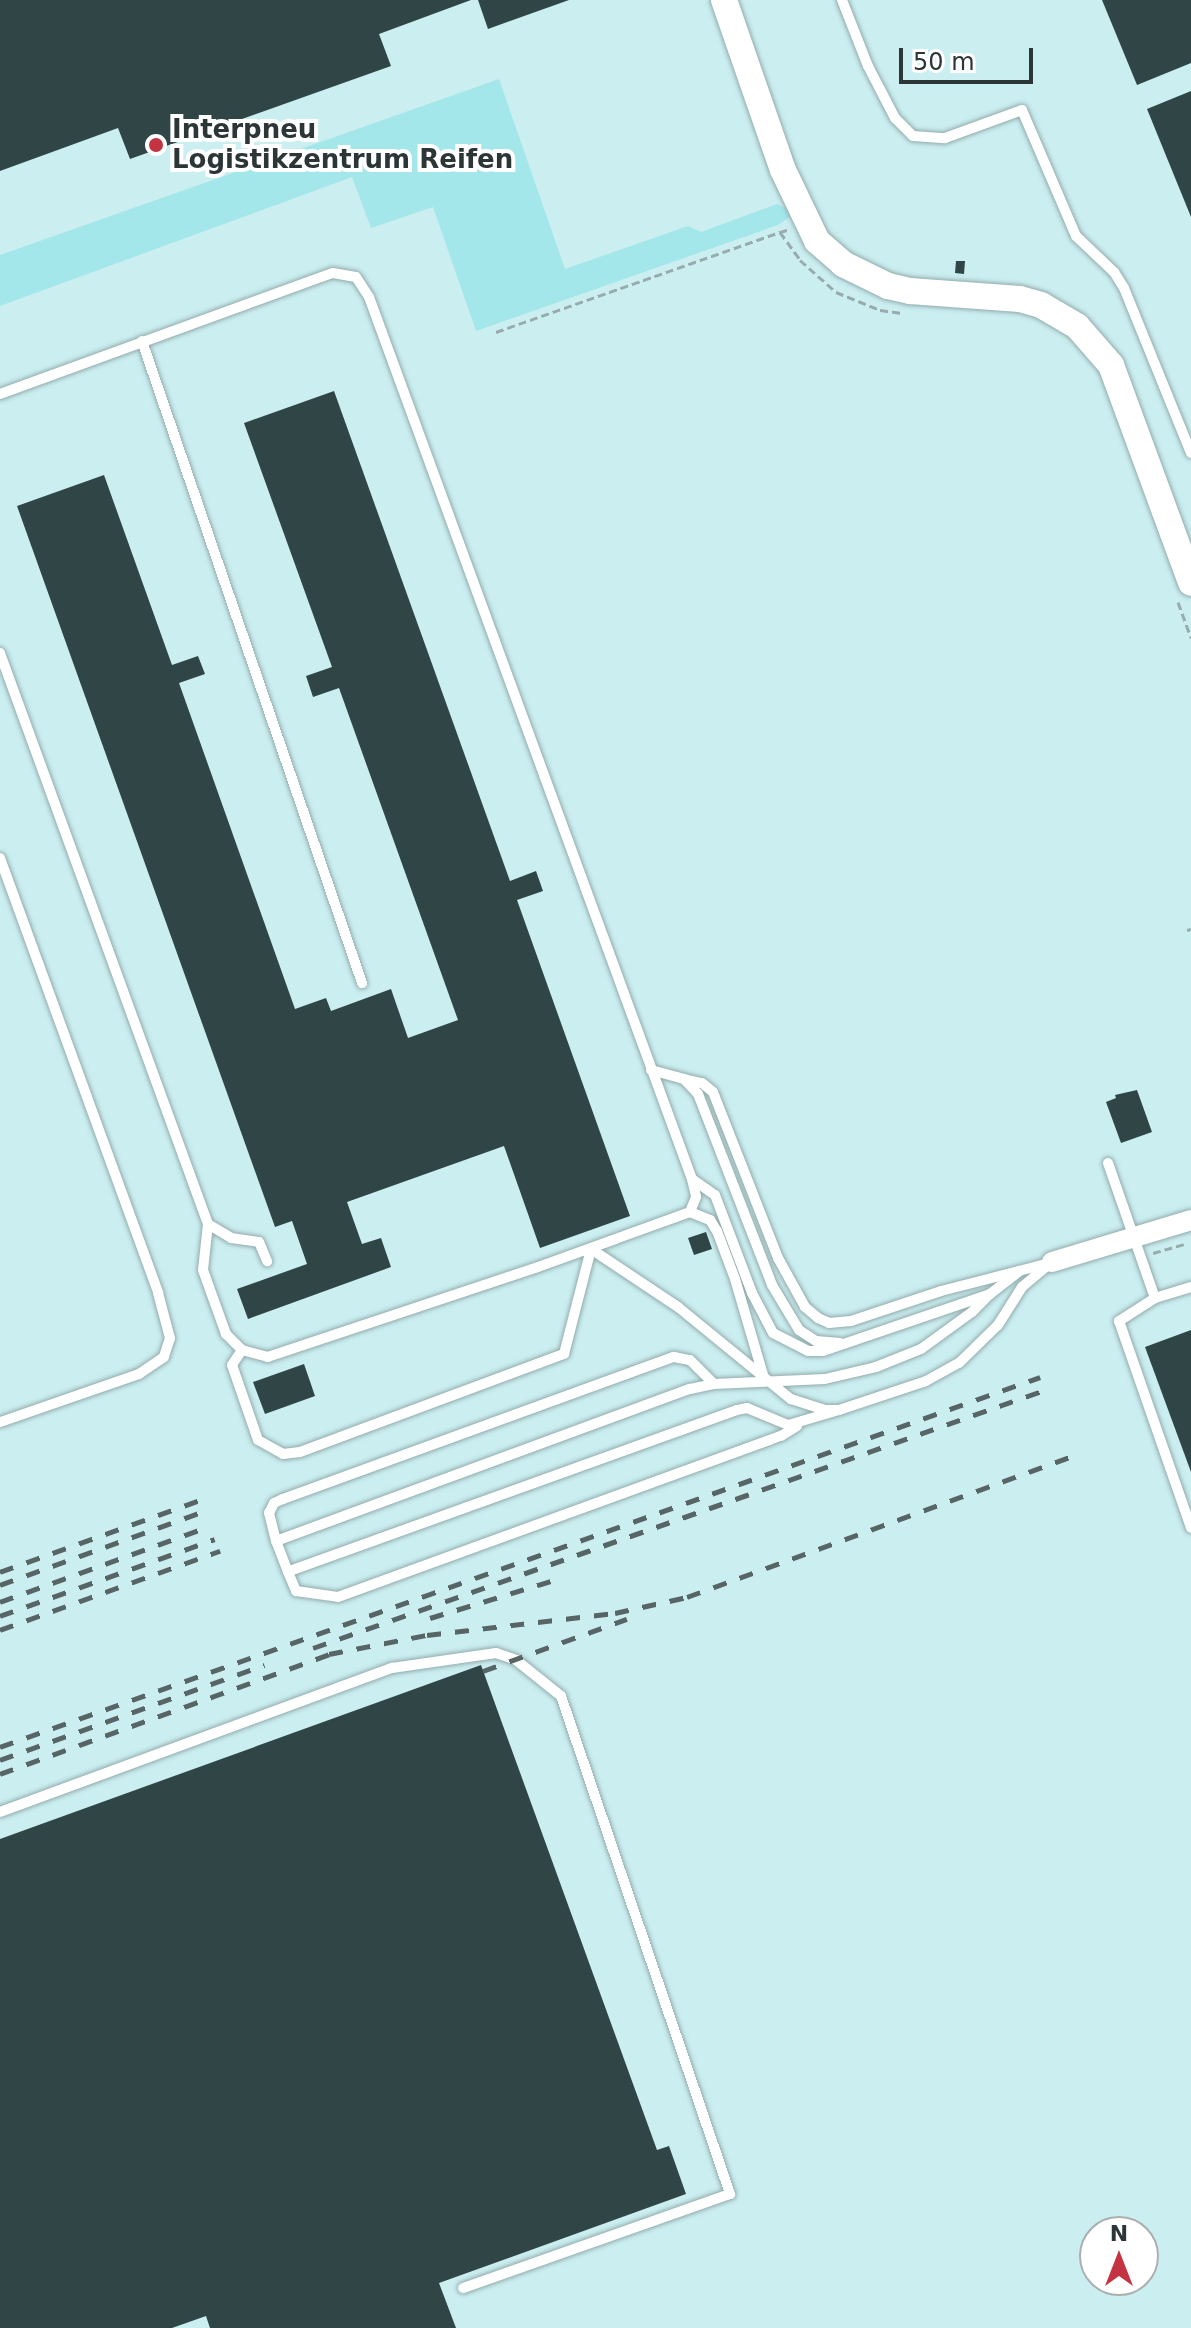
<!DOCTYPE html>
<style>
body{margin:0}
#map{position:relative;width:1191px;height:2328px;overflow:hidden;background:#e1fcfd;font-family:"DejaVu Sans",sans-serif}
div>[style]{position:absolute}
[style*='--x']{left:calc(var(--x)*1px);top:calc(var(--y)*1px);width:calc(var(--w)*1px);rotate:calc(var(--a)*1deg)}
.built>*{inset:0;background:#cbeef0}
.green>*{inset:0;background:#a3e7ea}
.building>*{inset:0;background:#2f4546}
.path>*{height:3px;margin-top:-1.5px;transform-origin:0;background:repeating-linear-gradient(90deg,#98acad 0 8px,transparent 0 12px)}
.roads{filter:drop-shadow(0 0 2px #92abac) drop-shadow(0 0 2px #92abac)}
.service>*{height:10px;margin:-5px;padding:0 5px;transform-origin:5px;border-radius:5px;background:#fff}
.minor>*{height:20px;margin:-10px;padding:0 10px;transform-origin:10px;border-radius:10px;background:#fff}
.tertiary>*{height:26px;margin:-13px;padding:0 13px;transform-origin:13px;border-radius:13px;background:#fff}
.rail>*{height:5px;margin-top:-2.5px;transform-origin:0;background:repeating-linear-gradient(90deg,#576566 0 14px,transparent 0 28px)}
.dots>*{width:22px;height:22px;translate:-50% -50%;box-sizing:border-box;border:4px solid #fff;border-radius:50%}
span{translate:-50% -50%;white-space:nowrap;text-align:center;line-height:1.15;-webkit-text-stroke:8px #fff;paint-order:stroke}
.poi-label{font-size:26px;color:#2c3637;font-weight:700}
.left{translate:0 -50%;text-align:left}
.north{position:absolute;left:1079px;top:2216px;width:80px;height:80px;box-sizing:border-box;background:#fff;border:2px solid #abafaf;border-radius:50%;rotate:0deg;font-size:22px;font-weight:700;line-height:32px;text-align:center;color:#2c3637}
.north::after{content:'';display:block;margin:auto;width:28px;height:36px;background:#c33342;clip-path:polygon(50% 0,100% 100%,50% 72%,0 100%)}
.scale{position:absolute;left:899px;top:48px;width:134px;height:36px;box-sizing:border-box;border:4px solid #2c3637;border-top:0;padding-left:10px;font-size:24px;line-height:28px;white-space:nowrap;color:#2c3637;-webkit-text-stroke:6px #fff;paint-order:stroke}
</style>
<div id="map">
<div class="built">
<i style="clip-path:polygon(evenodd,0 0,1191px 0,1191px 2328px,0 2328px,0 0,1095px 2232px,1143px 2232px,1143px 2280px,1095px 2280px,1095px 2232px)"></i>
</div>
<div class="green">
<i style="clip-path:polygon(499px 79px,565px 269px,688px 226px,701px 232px,777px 204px,788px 209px,790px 217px,778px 225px,476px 331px,433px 207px,371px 228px,352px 177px,0 306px,0 255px)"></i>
</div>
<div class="building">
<i style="clip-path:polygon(0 0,471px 0,379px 34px,391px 66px,130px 159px,118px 128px,0 171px)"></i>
<i style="clip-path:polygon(478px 0,569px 0,488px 29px)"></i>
<i style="clip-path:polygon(1102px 0,1191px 0,1191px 63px,1137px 85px)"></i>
<i style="clip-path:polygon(1191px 91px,1191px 217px,1147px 109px)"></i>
<i style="clip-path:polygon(956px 261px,965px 261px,964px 274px,955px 273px)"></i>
<i style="clip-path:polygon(334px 391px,510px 881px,536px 871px,543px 891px,517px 900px,630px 1216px,540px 1248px,504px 1146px,347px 1202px,362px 1244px,381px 1238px,391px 1267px,248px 1319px,237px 1289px,307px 1264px,292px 1221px,275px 1227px,17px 506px,104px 475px,172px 665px,198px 656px,205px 674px,179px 683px,295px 1009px,326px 998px,331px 1011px,391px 989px,408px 1038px,458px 1020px,339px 688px,313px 697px,306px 676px,332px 667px,244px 423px)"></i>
<i style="clip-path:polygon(1137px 1090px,1152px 1132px,1121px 1143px,1106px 1102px,1116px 1098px,1115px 1095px)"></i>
<i style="clip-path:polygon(706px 1232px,712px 1249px,694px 1255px,688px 1238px)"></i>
<i style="clip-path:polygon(1191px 1330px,1191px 1472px,1145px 1347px)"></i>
<i style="clip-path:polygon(304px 1364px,315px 1396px,265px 1414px,253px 1382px)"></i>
<i style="clip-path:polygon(481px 1665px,657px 2150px,669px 2146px,686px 2194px,439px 2283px,456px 2328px,210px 2328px,206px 2316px,172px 2328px,0 2328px,0 1839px)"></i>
</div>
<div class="path">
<i style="--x:787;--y:230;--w:7;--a:164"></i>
<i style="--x:780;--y:232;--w:34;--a:54"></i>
<i style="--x:800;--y:260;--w:48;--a:41.6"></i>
<i style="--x:836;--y:292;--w:48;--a:22.2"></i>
<i style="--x:880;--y:310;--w:22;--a:8"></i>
<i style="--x:496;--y:332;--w:301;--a:-19.4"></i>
<i style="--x:1178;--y:602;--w:38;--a:70"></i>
<i style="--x:1187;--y:930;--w:4;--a:-14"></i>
<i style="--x:1153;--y:1253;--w:35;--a:-16"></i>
</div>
<div class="roads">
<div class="service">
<i style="--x:842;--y:0;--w:71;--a:68.5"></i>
<i style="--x:868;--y:66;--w:59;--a:62.6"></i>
<i style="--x:895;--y:118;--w:25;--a:45"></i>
<i style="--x:913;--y:136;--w:32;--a:4"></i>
<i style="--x:945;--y:138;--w:82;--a:-20"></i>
<i style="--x:1022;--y:110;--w:137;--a:66.8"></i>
<i style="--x:1076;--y:236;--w:52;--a:43.5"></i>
<i style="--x:1114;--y:272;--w:19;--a:58"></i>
<i style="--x:1124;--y:288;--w:178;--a:67.9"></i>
<i style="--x:142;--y:341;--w:679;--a:71.08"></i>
<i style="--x:0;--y:394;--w:354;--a:-20"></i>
<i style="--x:333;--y:273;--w:23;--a:10"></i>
<i style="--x:356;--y:277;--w:24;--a:57"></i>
<i style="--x:369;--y:297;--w:939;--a:69.89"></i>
<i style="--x:692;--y:1179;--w:18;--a:77"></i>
<i style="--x:696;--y:1197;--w:16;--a:112"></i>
<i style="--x:690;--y:1212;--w:162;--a:160.1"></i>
<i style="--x:538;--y:1267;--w:285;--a:161.6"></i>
<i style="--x:268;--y:1357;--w:27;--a:-165"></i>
<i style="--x:242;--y:1350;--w:23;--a:-135"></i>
<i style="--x:226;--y:1334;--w:68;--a:-109.8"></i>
<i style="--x:203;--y:1270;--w:46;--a:-83.8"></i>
<i style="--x:208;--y:1224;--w:608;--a:-110.02"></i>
<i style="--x:0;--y:858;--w:463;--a:70"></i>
<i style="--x:158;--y:1293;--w:47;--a:75.1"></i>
<i style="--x:170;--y:1338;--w:20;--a:108"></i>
<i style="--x:164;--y:1357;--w:30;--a:146"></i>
<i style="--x:139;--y:1374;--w:147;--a:160.9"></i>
<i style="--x:651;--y:1070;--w:34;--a:15"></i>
<i style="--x:684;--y:1079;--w:21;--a:47"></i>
<i style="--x:698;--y:1094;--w:205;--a:68.8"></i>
<i style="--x:772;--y:1285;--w:52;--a:59"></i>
<i style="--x:799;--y:1330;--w:20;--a:33"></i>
<i style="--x:816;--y:1341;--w:24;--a:5"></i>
<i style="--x:684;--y:1079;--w:18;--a:13"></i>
<i style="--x:702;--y:1083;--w:14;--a:39"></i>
<i style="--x:713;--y:1092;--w:178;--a:68.6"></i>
<i style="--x:778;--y:1258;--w:56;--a:61.1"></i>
<i style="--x:805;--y:1307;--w:17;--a:40"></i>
<i style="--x:818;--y:1318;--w:12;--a:24"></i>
<i style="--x:829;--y:1323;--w:22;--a:-5"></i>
<i style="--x:851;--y:1321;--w:95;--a:-18.4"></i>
<i style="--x:941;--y:1291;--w:81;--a:-14.4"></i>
<i style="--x:1108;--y:1163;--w:143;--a:70.8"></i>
<i style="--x:1155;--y:1298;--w:43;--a:147.4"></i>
<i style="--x:1119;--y:1321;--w:219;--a:70.8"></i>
<i style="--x:692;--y:1179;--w:28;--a:35"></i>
<i style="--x:715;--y:1195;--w:105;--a:69.3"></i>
<i style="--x:752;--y:1293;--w:45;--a:62.3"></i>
<i style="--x:773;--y:1333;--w:39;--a:27"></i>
<i style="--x:808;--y:1351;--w:15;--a:0"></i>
<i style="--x:823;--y:1351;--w:176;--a:-18.8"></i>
<i style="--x:990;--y:1294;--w:37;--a:-38"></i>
<i style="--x:1019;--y:1271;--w:27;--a:-15"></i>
<i style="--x:690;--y:1212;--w:22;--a:22"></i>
<i style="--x:710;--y:1220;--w:13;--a:58"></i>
<i style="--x:717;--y:1231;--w:51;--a:69.4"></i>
<i style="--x:735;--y:1279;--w:103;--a:73.7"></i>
<i style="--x:208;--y:1224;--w:27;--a:31"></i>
<i style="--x:231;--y:1238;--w:28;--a:8"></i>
<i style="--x:259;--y:1242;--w:21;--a:67"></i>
<i style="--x:1155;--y:1298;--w:38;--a:-17"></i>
<i style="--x:242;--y:1350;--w:18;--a:124"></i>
<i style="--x:232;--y:1365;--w:79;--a:70.9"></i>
<i style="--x:258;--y:1440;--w:29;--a:29"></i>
<i style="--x:283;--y:1454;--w:17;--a:-7"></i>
<i style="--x:300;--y:1452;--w:282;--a:-20.4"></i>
<i style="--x:564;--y:1354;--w:108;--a:-75.6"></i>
<i style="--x:591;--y:1249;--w:105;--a:33.7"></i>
<i style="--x:678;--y:1307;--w:146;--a:39.2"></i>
<i style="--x:791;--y:1399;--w:35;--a:18"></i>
<i style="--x:824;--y:1410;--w:15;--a:0"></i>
<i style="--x:839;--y:1410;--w:92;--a:-18.4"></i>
<i style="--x:926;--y:1381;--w:38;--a:-29"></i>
<i style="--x:959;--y:1363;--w:54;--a:-44.3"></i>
<i style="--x:998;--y:1325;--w:45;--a:-57.7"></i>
<i style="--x:1022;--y:1287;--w:39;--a:-40"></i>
<i style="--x:839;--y:1410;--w:53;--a:163.6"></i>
<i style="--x:788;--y:1425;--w:44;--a:-157.5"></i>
<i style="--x:747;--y:1408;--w:10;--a:169"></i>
<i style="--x:737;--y:1410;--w:477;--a:160.2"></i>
<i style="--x:288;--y:1572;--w:33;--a:-111"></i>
<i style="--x:276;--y:1541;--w:441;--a:-20.2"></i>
<i style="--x:690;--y:1389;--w:25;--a:-12"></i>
<i style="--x:714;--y:1384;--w:111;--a:-2.6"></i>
<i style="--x:825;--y:1379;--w:52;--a:-13.2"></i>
<i style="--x:876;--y:1367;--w:48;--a:-21.8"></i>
<i style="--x:921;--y:1349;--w:63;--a:-36"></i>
<i style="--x:972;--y:1312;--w:25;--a:-45"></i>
<i style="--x:276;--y:1541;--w:29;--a:-104"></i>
<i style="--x:269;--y:1513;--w:11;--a:-63"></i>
<i style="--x:274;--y:1503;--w:10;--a:-24"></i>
<i style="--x:283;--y:1499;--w:416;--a:-20"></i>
<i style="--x:674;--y:1357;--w:16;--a:11"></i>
<i style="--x:690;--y:1360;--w:34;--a:45"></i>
<i style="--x:288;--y:1572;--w:21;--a:67"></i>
<i style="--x:296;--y:1591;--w:42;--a:8.1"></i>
<i style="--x:338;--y:1597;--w:471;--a:-20"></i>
<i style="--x:781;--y:1436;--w:19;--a:-32"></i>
<i style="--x:0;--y:1812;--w:418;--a:-20.2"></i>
<i style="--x:392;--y:1668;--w:105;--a:-8.2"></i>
<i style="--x:496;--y:1653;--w:21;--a:19"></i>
<i style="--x:516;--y:1660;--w:58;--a:38.7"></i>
<i style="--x:561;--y:1696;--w:526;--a:71.25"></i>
<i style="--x:730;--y:2194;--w:283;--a:160.6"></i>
</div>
<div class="minor">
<i style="--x:1052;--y:1262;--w:145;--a:-16.8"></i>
</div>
<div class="tertiary">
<i style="--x:724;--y:0;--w:180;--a:70.9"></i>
<i style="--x:783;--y:170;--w:79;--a:64.4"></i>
<i style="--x:817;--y:241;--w:35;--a:41"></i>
<i style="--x:843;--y:264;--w:50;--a:26.1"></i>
<i style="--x:888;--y:286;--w:23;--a:13"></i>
<i style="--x:910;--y:291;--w:110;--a:4.2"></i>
<i style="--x:1020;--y:299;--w:22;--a:16"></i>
<i style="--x:1041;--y:305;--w:42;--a:30.3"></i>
<i style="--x:1077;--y:326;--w:52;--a:48.9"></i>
<i style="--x:1111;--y:365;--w:232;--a:69.8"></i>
</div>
</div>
<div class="rail">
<i style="--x:0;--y:1572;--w:213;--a:-19.8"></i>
<i style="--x:0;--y:1585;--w:217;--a:-19.9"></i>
<i style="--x:0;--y:1602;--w:223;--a:-19.9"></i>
<i style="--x:0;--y:1616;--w:228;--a:-19.7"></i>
<i style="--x:430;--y:1618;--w:127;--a:-17"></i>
<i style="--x:0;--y:1630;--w:234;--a:-19.8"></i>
<i style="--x:313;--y:1648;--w:776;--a:-19.42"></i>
<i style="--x:483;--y:1671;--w:153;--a:-19.9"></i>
<i style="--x:0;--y:1747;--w:1104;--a:-19.58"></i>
<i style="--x:0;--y:1760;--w:281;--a:-19.8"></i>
<i style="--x:0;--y:1774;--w:350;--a:-20"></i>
<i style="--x:329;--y:1654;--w:100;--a:-11"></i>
<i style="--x:427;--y:1635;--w:189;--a:-6.7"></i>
<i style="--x:615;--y:1613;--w:74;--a:-12.5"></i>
<i style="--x:687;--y:1597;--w:408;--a:-20.1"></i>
</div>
<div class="dots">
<i style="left:156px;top:145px;background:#c33342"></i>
</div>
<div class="poi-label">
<span class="left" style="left:172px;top:145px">Interpneu<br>Logistikzentrum Reifen</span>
</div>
<div class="north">N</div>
<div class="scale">50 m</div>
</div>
